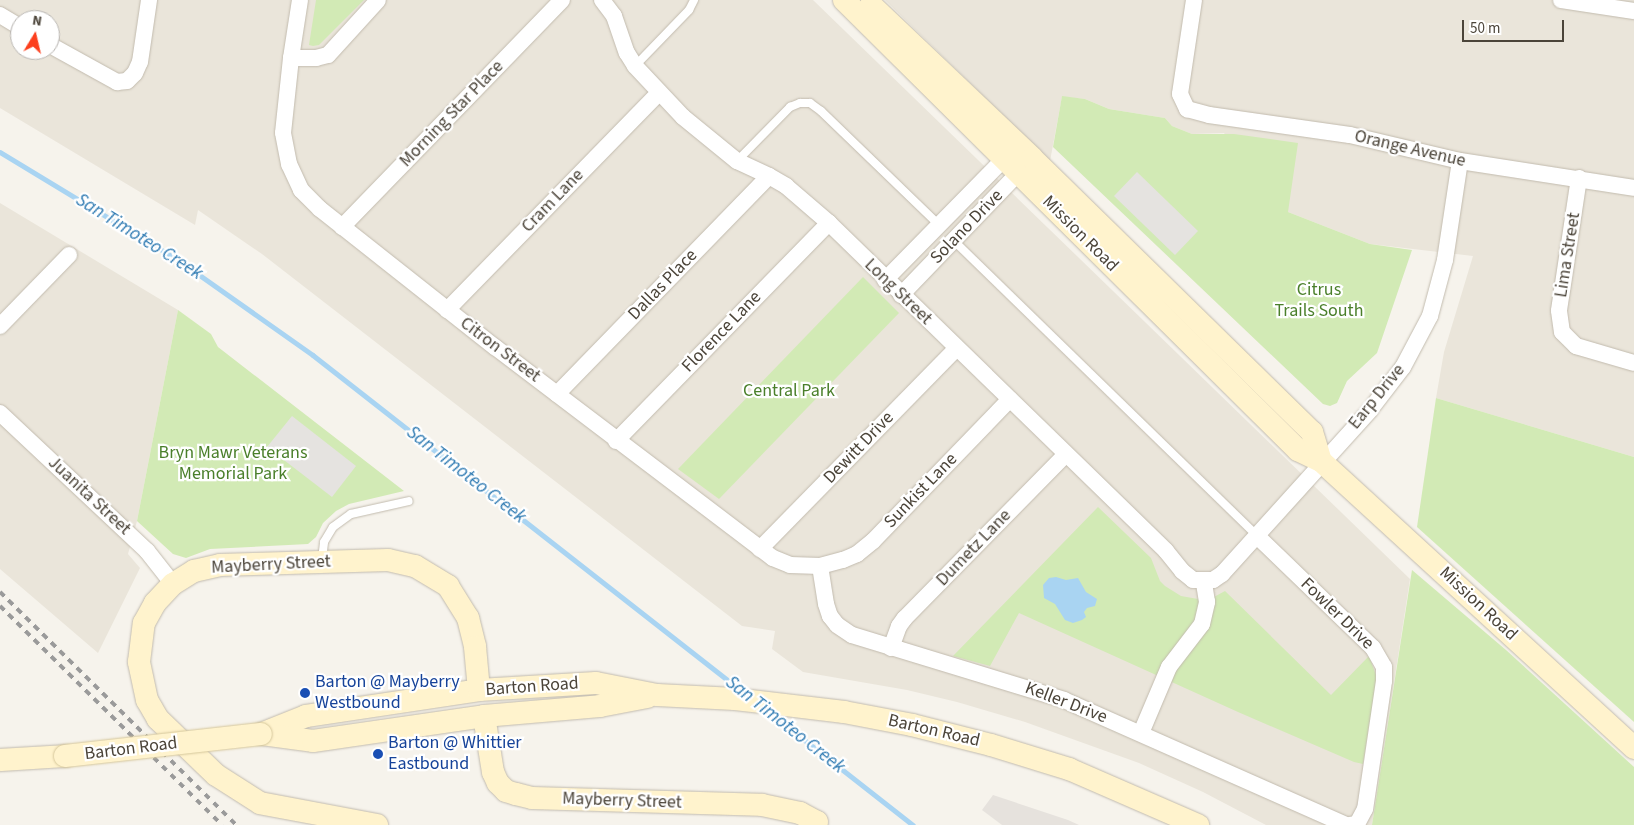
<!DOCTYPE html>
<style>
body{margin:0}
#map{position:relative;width:1634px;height:825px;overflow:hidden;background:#f6f3ec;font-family:"Source Sans 3",sans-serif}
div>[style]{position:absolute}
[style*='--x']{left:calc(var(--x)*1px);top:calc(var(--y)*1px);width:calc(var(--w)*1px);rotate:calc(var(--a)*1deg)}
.residential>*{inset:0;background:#eae5da}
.industrial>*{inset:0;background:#e6e2dd}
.green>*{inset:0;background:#d2eab5}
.parking>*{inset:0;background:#e5e3e0}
.water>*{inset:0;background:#a9d4f2}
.stream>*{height:4.5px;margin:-2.25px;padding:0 2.25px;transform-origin:2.25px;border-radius:2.25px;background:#a9d4f2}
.roads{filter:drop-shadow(0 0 1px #c2bbae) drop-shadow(0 0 1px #c2bbae)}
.lane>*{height:8px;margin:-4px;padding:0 4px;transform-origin:4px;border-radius:4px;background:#fff}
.street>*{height:16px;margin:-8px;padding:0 8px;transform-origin:8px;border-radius:8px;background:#fff}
.secondary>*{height:22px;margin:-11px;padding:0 11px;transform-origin:11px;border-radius:11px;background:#fff3cd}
.rail>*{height:4px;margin-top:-2px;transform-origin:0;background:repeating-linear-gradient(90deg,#9a9a9a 0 6px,transparent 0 12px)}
.bridges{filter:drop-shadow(0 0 1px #d6c79b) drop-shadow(0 0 1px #d6c79b)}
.secondary-bridge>*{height:22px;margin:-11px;padding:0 11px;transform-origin:11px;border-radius:11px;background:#fff3cd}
.dots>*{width:14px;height:14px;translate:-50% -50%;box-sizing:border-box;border:2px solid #fff;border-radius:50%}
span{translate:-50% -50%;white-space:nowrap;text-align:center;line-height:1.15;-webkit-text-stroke:4.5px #fff;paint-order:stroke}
.street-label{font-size:18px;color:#4b4439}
.park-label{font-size:18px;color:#4a7f2a}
.transit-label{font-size:18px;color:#164399}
.left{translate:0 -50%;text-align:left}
.water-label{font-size:19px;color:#2e7ab2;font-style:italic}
.north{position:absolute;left:10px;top:10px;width:50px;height:50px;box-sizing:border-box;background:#fff;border:1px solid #b7b4b0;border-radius:50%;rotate:9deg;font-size:14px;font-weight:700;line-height:20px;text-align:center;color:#4b4439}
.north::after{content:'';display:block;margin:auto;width:18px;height:22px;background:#fc3f1d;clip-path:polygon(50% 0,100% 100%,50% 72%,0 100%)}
.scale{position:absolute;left:1462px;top:20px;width:102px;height:22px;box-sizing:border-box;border:2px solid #4b4439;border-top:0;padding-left:6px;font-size:15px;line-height:18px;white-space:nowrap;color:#4b4439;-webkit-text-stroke:4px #fff;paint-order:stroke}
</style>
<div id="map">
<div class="residential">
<i style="clip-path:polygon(evenodd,0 0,813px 0,1410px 579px,1372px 825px,1266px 825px,1203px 792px,1139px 763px,1025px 722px,957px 702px,907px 690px,803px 672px,772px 649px,775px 631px,742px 626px,262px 254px,198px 210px,195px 225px,0 108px,0 0,20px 20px,50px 20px,50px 50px,20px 50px,20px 20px)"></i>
<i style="clip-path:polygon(885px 0,1634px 0,1634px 457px,1436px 398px,1444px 352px,1473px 256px,1370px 244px,1288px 212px,1224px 133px,1192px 134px,1172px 126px,1165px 118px,1109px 109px,1085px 99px,1062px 97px,1050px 161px)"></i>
<i style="clip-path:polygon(0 203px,178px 310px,137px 521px,128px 554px,140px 568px,98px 653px,0 569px)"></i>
</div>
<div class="industrial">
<i style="clip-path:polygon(993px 795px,1068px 820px,1079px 825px,1002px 825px,982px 810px)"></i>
</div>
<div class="green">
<i style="clip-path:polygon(316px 0,364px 0,319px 45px,313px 46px,309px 45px)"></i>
<i style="clip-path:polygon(1062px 96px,1085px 99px,1109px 109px,1165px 118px,1172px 126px,1192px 134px,1234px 134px,1298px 143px,1288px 212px,1370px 244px,1412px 250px,1377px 353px,1347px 381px,1337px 403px,1330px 406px,1323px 404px,1053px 147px)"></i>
<i style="clip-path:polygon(863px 277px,899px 313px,719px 499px,678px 469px)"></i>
<i style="clip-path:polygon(178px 310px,211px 334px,218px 347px,404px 491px,349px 504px,336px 511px,323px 523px,316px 537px,308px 544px,210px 549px,186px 558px,173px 554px,137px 521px)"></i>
<i style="clip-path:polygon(1436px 398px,1634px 457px,1634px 722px,1417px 527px)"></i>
<i style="clip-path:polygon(1098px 507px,1151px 558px,1160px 581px,1165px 586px,1181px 596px,1198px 599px,1214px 597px,1225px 591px,1331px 695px,1369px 656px,1377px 678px,1363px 764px,1354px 762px,1238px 712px,1019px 613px,990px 666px,953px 656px)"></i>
<i style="clip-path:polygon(1412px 570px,1506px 650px,1634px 767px,1634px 825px,1372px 825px)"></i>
</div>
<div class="parking">
<i style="clip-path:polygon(1137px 172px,1198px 231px,1175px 255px,1114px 196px)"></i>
<i style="clip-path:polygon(292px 416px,356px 466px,332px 497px,267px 447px)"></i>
</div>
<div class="water">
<i style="clip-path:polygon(1056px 577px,1066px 580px,1078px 578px,1086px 592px,1097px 599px,1095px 606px,1087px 608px,1084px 612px,1086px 617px,1082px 620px,1073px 623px,1065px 620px,1055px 604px,1044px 598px,1043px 585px,1049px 578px)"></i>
</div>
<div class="stream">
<i style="--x:0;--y:152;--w:207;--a:31.2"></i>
<i style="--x:177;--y:259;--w:166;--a:35.2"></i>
<i style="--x:313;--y:355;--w:546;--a:38.09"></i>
<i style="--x:769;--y:712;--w:183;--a:38.1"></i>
</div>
<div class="roads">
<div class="lane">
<i style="--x:635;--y:66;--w:78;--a:-46"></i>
<i style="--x:689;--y:10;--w:11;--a:-63"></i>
<i style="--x:737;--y:161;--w:76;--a:-45.5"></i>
<i style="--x:790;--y:107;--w:11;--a:-22"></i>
<i style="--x:800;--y:103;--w:10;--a:0"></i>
<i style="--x:810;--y:103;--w:14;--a:36"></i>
<i style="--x:821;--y:111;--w:164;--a:44"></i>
<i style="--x:953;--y:240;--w:424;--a:44.2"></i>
<i style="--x:322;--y:559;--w:17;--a:-83"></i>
<i style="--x:324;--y:542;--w:17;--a:-59"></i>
<i style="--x:333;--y:527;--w:22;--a:-36"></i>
<i style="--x:351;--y:514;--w:59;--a:-12.6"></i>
</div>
<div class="street">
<i style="--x:300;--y:0;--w:59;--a:98.8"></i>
<i style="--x:291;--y:58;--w:75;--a:96.1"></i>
<i style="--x:283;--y:133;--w:32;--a:79"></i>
<i style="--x:289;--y:164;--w:29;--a:65"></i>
<i style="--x:301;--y:190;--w:27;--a:45"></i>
<i style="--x:320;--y:209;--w:223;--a:38.3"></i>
<i style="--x:495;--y:347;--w:349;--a:37.2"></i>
<i style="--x:773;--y:558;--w:18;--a:22"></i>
<i style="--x:790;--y:565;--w:30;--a:2"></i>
<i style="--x:820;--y:566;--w:24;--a:-15"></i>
<i style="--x:843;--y:560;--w:15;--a:-23"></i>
<i style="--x:857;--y:554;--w:21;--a:-39"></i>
<i style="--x:873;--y:541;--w:197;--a:-46"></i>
<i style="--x:602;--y:0;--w:20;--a:53"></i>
<i style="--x:614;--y:16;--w:39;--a:71"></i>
<i style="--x:627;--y:53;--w:15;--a:58"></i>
<i style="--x:635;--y:66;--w:70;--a:46.7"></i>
<i style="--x:683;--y:117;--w:70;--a:39.2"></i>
<i style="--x:737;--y:161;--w:35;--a:25"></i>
<i style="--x:769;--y:176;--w:20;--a:30"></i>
<i style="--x:786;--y:186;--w:57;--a:40.7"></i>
<i style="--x:829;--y:223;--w:470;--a:44.2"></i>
<i style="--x:1166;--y:551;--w:26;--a:51"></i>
<i style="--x:1182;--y:571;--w:14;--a:39"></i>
<i style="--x:1193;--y:580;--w:20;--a:0"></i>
<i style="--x:1213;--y:580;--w:11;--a:-34"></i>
<i style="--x:1222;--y:574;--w:221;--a:-47.9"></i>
<i style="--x:1370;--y:410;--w:54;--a:-52.5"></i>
<i style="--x:1403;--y:367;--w:58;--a:-62.1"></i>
<i style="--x:1430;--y:316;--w:58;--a:-75"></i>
<i style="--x:1445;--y:260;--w:100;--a:-81.4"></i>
<i style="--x:1194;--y:0;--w:95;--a:98.5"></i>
<i style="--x:1180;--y:94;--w:17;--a:65"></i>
<i style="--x:1187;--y:109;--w:23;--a:15"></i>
<i style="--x:1209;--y:115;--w:142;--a:8.1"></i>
<i style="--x:1350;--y:135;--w:113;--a:13.3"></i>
<i style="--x:1460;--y:161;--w:176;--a:8.8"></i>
<i style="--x:1561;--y:0;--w:74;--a:8.6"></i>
<i style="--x:0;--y:15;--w:23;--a:31"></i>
<i style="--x:50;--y:45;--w:77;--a:28.9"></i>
<i style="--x:117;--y:82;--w:10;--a:-6"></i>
<i style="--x:127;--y:81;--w:11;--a:-45"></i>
<i style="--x:135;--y:73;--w:12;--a:-66"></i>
<i style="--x:140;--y:62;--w:63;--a:-81.7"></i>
<i style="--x:291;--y:58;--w:25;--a:0"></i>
<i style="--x:316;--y:58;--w:12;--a:-14"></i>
<i style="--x:328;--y:55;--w:74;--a:-47.7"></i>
<i style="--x:1579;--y:178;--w:134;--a:98.6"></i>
<i style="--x:1559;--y:311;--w:21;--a:82"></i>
<i style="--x:1562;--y:332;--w:20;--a:45"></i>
<i style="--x:1576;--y:346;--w:60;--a:16.3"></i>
<i style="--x:342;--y:227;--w:316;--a:-45.9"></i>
<i style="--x:885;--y:280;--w:180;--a:-45.5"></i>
<i style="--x:901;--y:295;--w:180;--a:-46.1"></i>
<i style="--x:447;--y:310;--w:303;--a:-45.7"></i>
<i style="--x:0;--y:326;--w:99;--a:-45.8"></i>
<i style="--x:557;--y:394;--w:304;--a:-45.8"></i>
<i style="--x:0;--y:413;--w:202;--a:43.2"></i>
<i style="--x:147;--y:551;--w:42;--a:51.8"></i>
<i style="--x:616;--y:441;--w:305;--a:-45.7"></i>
<i style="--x:1257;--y:536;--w:161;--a:44"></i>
<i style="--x:1373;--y:648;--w:22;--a:60"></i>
<i style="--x:1384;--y:667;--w:14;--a:90"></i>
<i style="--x:1384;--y:681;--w:129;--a:98.4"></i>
<i style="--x:1365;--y:809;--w:17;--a:118"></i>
<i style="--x:1357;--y:824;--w:7;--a:172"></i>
<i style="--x:760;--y:549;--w:281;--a:-45.6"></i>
<i style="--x:820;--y:566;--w:38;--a:81"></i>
<i style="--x:826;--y:604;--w:13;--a:72"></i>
<i style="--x:830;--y:616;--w:11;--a:52"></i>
<i style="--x:837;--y:625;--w:18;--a:34"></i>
<i style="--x:852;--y:635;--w:222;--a:17"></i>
<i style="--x:1064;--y:700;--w:308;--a:23.9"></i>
<i style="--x:891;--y:648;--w:23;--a:-70"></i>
<i style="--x:899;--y:626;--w:9;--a:-54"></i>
<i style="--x:904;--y:619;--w:231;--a:-45.5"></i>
<i style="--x:1141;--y:733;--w:72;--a:-67"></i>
<i style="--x:1169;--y:667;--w:54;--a:-52.5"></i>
<i style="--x:1202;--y:624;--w:23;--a:-77"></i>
<i style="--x:1207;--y:602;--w:20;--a:-99"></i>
</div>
<div class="secondary">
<i style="--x:844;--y:0;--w:639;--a:44.75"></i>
<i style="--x:1298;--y:450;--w:25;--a:26"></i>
<i style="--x:1321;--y:461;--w:425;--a:42.5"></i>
<i style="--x:871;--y:5;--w:222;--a:43.5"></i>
<i style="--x:1032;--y:158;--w:392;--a:44.4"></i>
<i style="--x:1312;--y:432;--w:30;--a:73"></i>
<i style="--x:484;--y:716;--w:57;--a:80.9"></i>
<i style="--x:493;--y:772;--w:12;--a:66"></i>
<i style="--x:498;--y:783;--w:11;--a:45"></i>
<i style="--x:506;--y:791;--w:10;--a:17"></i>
<i style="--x:516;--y:794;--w:16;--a:14"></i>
<i style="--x:532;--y:798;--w:230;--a:1.7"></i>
<i style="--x:762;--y:805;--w:39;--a:12"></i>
<i style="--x:800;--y:813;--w:19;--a:28"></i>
<i style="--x:817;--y:822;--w:3;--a:108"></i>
<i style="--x:261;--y:734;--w:48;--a:-21.8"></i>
<i style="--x:306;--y:716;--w:175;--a:-8.5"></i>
<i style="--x:479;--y:690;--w:117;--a:-3.4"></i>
<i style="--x:596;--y:683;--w:62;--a:11.1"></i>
<i style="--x:657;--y:695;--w:78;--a:2.9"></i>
<i style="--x:735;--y:699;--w:110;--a:6.8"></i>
<i style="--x:844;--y:712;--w:69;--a:10.8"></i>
<i style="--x:912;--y:725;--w:81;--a:14.2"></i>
<i style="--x:991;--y:745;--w:82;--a:17.1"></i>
<i style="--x:1069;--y:769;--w:141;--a:23.5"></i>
<i style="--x:262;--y:734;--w:51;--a:7.8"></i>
<i style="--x:313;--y:741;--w:173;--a:-8.3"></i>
<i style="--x:484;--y:716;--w:116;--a:-4.9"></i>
<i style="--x:600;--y:706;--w:48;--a:-10.8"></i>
<i style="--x:0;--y:760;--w:65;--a:-3.5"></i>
<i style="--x:377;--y:825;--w:119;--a:-169.4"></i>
<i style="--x:260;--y:803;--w:52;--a:-147.5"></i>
<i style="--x:216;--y:775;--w:81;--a:-136"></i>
<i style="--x:158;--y:719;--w:22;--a:-120"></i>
<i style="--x:147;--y:700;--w:39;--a:-102"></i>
<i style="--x:139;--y:662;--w:39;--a:-83"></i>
<i style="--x:144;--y:623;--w:23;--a:-61"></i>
<i style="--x:155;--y:603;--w:26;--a:-47"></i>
<i style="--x:173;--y:584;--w:25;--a:-32"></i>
<i style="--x:194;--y:571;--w:27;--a:-13"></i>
<i style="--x:220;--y:565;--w:168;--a:-1.7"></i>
<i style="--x:388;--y:560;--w:28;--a:13"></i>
<i style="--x:415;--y:566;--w:39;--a:31"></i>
<i style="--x:448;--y:586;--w:38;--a:58"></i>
<i style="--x:468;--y:618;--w:30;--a:76"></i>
<i style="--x:475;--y:647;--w:43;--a:84.7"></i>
</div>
</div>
<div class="rail">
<i style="--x:0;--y:592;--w:332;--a:44.6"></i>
<i style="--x:0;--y:606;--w:312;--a:44.6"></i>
</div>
<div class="bridges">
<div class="secondary-bridge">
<i style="--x:65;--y:756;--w:197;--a:-6.4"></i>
</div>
</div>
<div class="dots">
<i style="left:305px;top:693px;background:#1a4fb4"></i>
<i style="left:378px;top:754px;background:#1a4fb4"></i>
</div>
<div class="street-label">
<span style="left:452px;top:114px;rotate:-46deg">Morning Star Place</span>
<span style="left:1410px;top:149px;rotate:13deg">Orange Avenue</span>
<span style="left:553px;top:201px;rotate:-46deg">Cram Lane</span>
<span style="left:967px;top:227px;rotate:-46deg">Solano Drive</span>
<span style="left:1080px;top:234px;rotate:45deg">Mission Road</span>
<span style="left:1568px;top:255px;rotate:-81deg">Lima Street</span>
<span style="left:663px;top:285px;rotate:-46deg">Dallas Place</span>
<span style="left:898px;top:292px;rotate:44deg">Long Street</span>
<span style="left:722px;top:332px;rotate:-46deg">Florence Lane</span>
<span style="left:500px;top:350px;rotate:37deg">Citron Street</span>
<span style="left:1377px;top:397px;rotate:-51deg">Earp Drive</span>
<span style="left:859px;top:448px;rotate:-46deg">Dewitt Drive</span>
<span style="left:921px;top:491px;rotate:-46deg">Sunkist Lane</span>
<span style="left:89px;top:496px;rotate:43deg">Juanita Street</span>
<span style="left:974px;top:548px;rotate:-46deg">Dumetz Lane</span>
<span style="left:271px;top:565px;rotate:-3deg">Mayberry Street</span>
<span style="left:1478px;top:604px;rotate:43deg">Mission Road</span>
<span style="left:1337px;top:614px;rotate:44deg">Fowler Drive</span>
<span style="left:532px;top:687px;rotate:-4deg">Barton Road</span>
<span style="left:1066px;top:703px;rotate:21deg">Keller Drive</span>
<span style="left:934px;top:731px;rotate:13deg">Barton Road</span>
<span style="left:131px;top:749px;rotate:-7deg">Barton Road</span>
<span style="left:622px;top:801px;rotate:2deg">Mayberry Street</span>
</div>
<div class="park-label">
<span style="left:1319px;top:301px">Citrus<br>Trails South</span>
<span style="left:789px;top:391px">Central Park</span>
<span style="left:233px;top:464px">Bryn Mawr Veterans<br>Memorial Park</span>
</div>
<div class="transit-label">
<span class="left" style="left:315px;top:693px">Barton @ Mayberry<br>Westbound</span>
<span class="left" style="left:388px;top:754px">Barton @ Whittier<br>Eastbound</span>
</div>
<div class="water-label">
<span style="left:139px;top:237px;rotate:32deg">San Timoteo Creek</span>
<span style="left:466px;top:475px;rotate:38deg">San Timoteo Creek</span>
<span style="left:785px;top:725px;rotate:38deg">San Timoteo Creek</span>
</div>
<div class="north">N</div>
<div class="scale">50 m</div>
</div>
